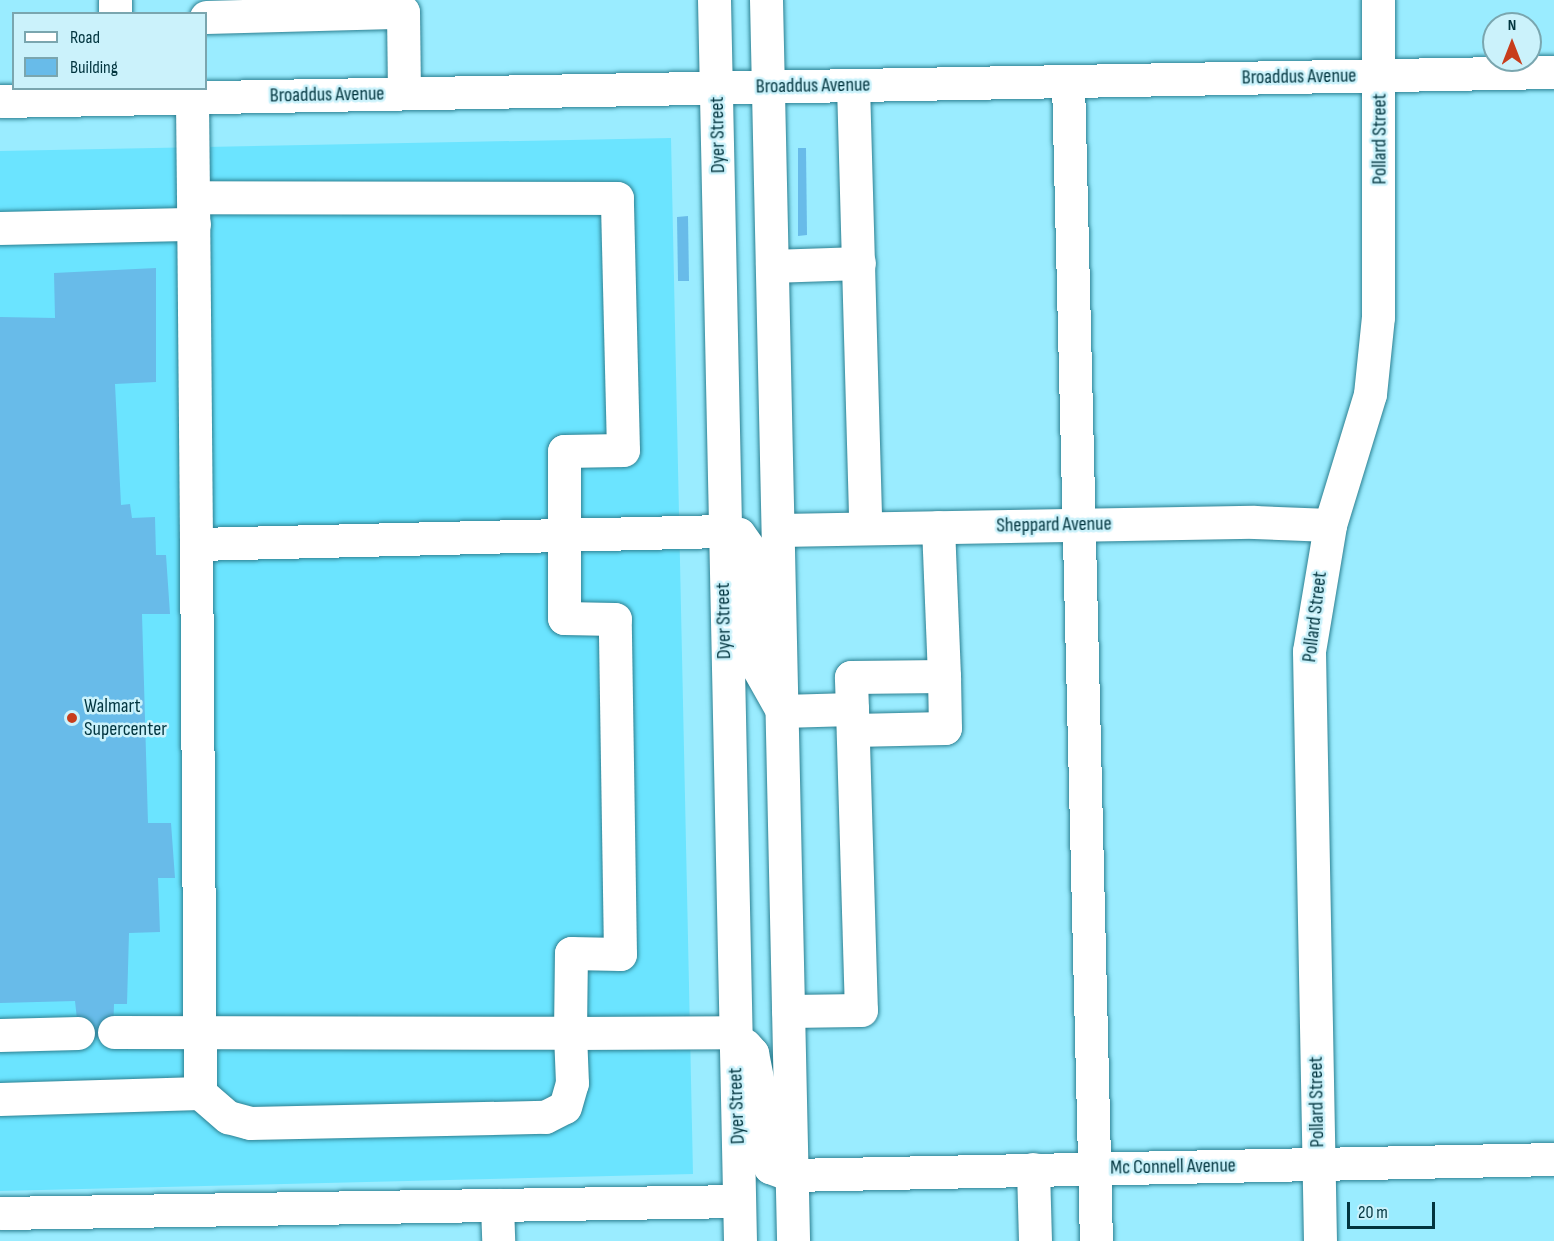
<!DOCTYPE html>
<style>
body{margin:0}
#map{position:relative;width:1554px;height:1241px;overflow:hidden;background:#9aecff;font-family:"Sofia Sans Condensed",sans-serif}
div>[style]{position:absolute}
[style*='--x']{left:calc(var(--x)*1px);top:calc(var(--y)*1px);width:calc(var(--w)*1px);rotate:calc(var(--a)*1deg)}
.built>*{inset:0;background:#6be4ff}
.building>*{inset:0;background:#68bbe9}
.roads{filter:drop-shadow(0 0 2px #2c8092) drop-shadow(0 0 2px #2c8092)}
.minor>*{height:33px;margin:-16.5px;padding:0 16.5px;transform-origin:16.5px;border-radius:16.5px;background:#fff}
.major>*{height:33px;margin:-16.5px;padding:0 16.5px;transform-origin:16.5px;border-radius:16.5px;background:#fff}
.dots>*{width:16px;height:16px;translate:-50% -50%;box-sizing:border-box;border:3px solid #cbf2fb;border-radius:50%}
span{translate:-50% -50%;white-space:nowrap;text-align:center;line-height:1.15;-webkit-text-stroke:5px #cbf2fb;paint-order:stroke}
.street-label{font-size:20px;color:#01343e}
.poi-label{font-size:20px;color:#01343e}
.left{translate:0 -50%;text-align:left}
.legend{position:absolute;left:12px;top:12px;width:195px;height:78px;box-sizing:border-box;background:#cbf2fb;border:2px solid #7aa6af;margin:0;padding:8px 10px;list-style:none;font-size:18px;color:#01343e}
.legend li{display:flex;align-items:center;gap:12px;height:30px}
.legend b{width:30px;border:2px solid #7aa6af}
.north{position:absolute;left:1482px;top:12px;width:60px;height:60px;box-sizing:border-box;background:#cbf2fb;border:2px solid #7aa6af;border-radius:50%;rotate:0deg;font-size:16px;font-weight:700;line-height:24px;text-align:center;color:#01343e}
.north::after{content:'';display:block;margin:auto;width:21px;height:27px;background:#c73d1c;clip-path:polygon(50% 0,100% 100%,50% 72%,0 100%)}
.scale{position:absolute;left:1347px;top:1202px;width:88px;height:27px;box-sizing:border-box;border:3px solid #01343e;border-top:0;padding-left:8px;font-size:18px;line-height:21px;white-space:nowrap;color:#01343e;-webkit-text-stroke:4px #cbf2fb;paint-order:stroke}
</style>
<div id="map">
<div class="built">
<i style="clip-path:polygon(671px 138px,693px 1174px,0 1191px,0 151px)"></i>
</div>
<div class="building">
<i style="clip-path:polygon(798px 148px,806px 148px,807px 235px,798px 236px)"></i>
<i style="clip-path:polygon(688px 216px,689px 281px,678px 281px,677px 217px)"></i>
<i style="clip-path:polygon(156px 268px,156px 382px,115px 384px,121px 505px,130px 504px,132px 518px,155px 517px,156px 555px,166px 555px,170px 614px,142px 614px,148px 823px,171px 823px,175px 878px,158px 878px,160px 932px,129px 933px,127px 1004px,114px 1004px,113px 1037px,79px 1038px,75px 1001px,0 1003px,0 317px,55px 318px,54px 273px)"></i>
</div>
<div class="roads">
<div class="minor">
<i style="--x:115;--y:0;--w:14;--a:90"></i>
<i style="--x:206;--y:17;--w:197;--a:-1.5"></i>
<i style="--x:403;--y:12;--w:81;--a:89.3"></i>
<i style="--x:1068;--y:81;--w:1160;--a:88.62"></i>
<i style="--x:853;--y:85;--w:443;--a:88.4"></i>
<i style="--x:0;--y:101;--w:1554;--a:-1.07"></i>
<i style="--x:193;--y:197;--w:347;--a:89.5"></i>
<i style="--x:0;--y:228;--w:194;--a:-1.2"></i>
<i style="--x:772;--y:266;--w:87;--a:-2"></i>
<i style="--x:779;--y:530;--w:475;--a:-1"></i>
<i style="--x:1254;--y:522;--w:76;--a:2.3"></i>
<i style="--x:722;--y:531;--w:526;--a:178.58"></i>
<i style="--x:196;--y:544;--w:549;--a:89.58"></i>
<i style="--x:200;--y:1093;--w:37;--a:41"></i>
<i style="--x:228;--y:1117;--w:23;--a:15"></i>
<i style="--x:250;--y:1123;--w:295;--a:-1.2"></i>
<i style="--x:545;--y:1117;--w:22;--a:-27"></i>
<i style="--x:565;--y:1107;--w:25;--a:-74"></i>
<i style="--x:572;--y:1083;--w:50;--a:-92.3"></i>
<i style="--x:570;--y:1033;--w:164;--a:-0.3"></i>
<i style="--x:852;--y:709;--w:32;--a:-92"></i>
<i style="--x:851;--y:677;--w:93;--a:-0.6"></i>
<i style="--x:944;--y:676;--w:149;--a:-92.3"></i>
<i style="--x:782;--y:711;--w:70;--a:-1.6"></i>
<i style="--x:852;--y:709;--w:301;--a:88.3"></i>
<i style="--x:861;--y:1010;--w:73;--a:179.2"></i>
<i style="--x:853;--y:730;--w:92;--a:-1.2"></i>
<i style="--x:945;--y:728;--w:52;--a:-91.1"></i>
<i style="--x:114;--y:1032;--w:456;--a:0.1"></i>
<i style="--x:570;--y:1033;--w:80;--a:-89.3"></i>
<i style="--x:571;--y:953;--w:49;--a:1.2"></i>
<i style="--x:620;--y:954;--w:335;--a:-90.9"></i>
<i style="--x:615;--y:619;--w:51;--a:-178.9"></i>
<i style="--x:564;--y:618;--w:167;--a:-90"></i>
<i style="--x:564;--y:451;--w:59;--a:-1"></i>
<i style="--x:623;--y:450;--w:252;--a:-91.4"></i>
<i style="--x:617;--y:198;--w:424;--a:-179.9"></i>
<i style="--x:193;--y:197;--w:100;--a:-90.6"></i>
<i style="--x:0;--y:1035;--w:78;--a:-1.5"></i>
<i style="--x:0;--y:1099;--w:200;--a:-1.7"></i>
<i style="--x:1033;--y:1169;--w:72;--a:88.4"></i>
<i style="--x:791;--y:1175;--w:763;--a:-1.2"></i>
<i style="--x:497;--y:1205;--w:36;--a:88"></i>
<i style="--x:0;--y:1213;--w:739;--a:-0.93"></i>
<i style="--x:1320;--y:1241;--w:590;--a:-91.07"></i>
<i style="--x:1309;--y:651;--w:128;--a:-80.5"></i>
<i style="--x:1330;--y:525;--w:137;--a:-73"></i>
<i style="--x:1370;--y:394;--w:77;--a:-84.1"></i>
<i style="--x:1378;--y:317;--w:317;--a:-90"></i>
</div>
<div class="major">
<i style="--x:714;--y:0;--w:1241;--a:88.8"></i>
<i style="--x:766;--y:0;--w:1241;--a:88.75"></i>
<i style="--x:722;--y:531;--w:17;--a:10"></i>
<i style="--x:739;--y:534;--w:19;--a:55"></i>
<i style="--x:750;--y:550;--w:118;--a:86.1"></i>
<i style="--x:758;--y:668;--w:45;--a:60.6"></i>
<i style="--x:745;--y:1045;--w:11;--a:49"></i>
<i style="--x:752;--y:1053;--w:46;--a:78.7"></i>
<i style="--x:761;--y:1098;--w:47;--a:90"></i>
<i style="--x:761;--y:1145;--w:24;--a:68"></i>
<i style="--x:770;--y:1167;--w:22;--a:21"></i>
</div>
</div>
<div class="dots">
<i style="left:72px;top:718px;background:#c73d1c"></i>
</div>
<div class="street-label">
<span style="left:1299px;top:77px;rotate:-1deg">Broaddus Avenue</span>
<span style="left:813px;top:86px;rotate:-1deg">Broaddus Avenue</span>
<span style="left:327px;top:95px;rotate:-1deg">Broaddus Avenue</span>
<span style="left:718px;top:135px;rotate:-91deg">Dyer Street</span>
<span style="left:1380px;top:139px;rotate:-90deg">Pollard Street</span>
<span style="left:1054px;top:525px;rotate:-1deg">Sheppard Avenue</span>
<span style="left:1315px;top:617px;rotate:-83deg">Pollard Street</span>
<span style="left:724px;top:621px;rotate:-91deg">Dyer Street</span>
<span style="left:1317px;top:1102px;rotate:-91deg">Pollard Street</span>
<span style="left:737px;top:1106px;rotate:-92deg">Dyer Street</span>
<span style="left:1173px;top:1167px;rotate:-1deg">Mc Connell Avenue</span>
</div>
<div class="poi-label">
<span class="left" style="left:84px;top:718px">Walmart<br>Supercenter</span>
</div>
<ul class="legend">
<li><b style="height:8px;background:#fff"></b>Road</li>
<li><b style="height:16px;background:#68bbe9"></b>Building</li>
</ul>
<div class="north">N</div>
<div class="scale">20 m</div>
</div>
